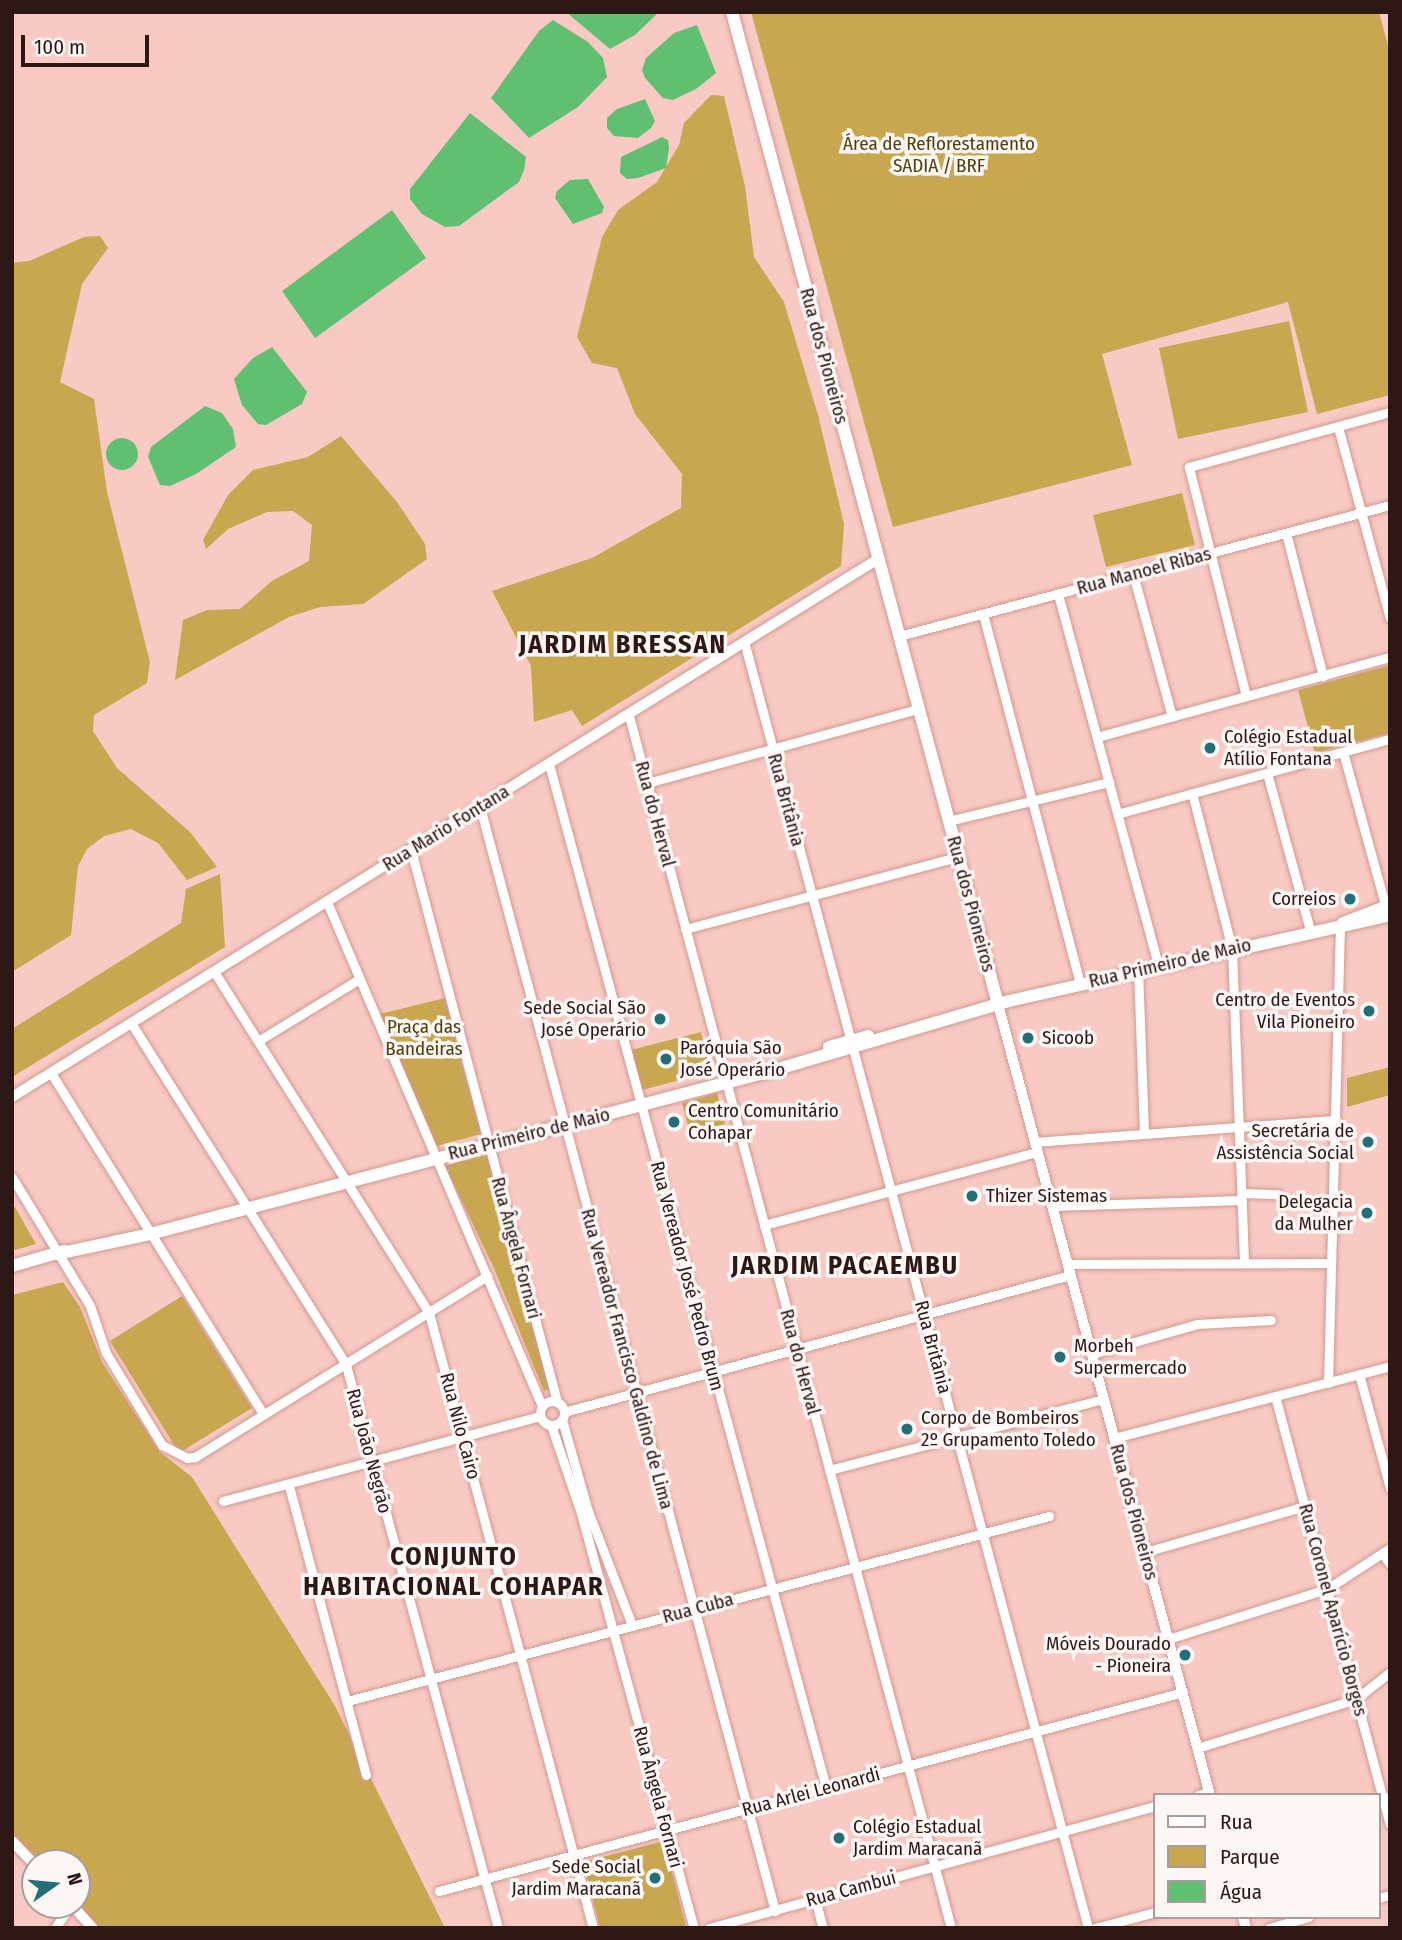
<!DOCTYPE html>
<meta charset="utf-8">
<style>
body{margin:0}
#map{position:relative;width:1402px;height:1940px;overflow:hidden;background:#f8cac3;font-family:"Fira Sans Condensed",sans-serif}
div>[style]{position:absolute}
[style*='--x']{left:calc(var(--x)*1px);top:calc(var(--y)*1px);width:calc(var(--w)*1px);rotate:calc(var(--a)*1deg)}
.green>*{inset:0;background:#c9a650}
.water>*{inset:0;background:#61bf71}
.round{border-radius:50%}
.roads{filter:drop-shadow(0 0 2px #d19a93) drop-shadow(0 0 2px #d19a93)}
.minor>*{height:9px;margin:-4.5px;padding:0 4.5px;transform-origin:4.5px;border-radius:4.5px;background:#fff}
.minor>.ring{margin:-4.5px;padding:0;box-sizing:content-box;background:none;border:9px solid #fff;border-radius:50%}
.tertiary>*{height:10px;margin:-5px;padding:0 5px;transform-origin:5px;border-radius:5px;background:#fff}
.secondary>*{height:12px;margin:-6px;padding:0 6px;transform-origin:6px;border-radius:6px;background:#fff}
.dots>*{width:19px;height:19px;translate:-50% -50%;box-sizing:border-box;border:4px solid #fcf6f5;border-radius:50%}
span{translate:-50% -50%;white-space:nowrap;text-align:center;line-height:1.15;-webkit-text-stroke:7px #fcf6f5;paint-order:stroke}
.park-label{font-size:19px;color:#513f0d}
.street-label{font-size:19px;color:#2d1816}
.poi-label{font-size:19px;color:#2d1816}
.left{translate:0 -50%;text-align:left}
.right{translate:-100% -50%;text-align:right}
.district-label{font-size:26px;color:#2d1816;font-weight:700;letter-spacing:2px}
.frame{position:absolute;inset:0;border:14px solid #2d1816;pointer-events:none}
.legend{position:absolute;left:1153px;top:1793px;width:228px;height:126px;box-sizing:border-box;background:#fcf6f5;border:2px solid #a99d9c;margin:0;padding:9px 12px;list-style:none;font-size:21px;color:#2d1816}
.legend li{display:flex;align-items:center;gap:14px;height:35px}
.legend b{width:35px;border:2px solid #a99d9c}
.north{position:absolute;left:21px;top:1849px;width:70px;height:70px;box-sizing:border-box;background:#fcf6f5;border:2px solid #a99d9c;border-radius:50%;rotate:75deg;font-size:19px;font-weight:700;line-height:28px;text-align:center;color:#2d1816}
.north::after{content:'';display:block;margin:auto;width:24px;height:32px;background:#246e78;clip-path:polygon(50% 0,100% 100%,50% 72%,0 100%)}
.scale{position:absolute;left:21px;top:35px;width:128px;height:32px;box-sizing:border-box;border:4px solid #2d1816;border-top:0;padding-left:9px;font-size:21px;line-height:24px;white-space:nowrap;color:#2d1816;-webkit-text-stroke:5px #fcf6f5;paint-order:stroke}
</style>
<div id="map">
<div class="green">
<i style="clip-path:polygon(751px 12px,1379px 12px,1390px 53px,1390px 395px,1317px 414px,1288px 302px,1102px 354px,1132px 465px,893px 527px)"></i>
<i style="clip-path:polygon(711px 95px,724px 96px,745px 186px,754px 257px,784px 302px,818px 415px,844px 524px,841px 566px,582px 726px,572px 710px,534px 722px,531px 666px,492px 591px,592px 558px,681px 508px,682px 474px,635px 414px,617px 368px,592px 363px,577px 337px,602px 237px,618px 210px,657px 182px,679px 145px,684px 123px)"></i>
<i style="clip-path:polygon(100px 236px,108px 248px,82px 284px,60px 382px,94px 399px,107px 492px,150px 662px,147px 683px,94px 715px,93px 731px,117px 768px,190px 832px,217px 867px,187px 880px,158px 843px,131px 829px,104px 836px,87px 849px,78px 866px,71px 935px,12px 972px,12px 263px,29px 261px,84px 237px)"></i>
<i style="clip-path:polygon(1289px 321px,1308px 412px,1178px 439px,1159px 348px)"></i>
<i style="clip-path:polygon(341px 436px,397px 502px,425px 544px,427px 559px,363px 604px,320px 607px,289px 617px,175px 680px,183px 620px,207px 610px,240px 609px,272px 581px,309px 561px,312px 525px,293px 511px,267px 512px,228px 529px,206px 549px,203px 540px,228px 495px,253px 470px,308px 457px)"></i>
<i style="clip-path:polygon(1182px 493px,1195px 545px,1106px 567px,1093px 515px)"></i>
<i style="clip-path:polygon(1390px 665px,1390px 733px,1315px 753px,1298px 690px)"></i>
<i style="clip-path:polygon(220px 874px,225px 947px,12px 1077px,12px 1029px,181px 923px,186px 889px)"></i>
<i style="clip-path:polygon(445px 998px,481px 1134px,437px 1146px,380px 1014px)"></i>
<i style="clip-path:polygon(701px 1032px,711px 1072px,642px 1090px,631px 1050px)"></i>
<i style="clip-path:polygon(1390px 1067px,1390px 1095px,1347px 1107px,1347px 1078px)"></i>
<i style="clip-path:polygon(717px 1093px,725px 1124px,690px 1133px,682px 1103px)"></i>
<i style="clip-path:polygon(487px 1153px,553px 1388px,544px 1391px,493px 1266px,445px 1166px)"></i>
<i style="clip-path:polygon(12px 1202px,36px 1244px,12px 1251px)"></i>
<i style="clip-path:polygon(63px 1282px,80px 1307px,102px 1362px,160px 1452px,192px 1477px,335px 1706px,445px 1928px,94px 1928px,77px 1905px,77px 1863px,36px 1863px,12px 1835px,12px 1295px)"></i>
<i style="clip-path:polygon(182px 1296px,252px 1408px,179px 1453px,110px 1341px)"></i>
<i style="clip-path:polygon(664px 1841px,686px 1927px,600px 1928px,583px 1862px)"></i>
</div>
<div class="water">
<i style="clip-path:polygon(566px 12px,659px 12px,635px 35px,610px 49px)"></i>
<i style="clip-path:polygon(553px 20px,588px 42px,603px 58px,607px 77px,578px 107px,529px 138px,491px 98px,539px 31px)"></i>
<i style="clip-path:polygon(697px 25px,716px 73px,696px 89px,673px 100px,663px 98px,645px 78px,642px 70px,646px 58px,674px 33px)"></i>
<i style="clip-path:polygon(645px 99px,655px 121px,651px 128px,638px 138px,614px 136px,607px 128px,607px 118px,617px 109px)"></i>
<i style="clip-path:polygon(470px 113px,526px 157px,524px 170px,519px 182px,459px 226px,445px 227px,422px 214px,410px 199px,410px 189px)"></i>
<i style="clip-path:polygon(662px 137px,668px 140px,669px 148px,666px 168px,638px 178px,627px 179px,620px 173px,621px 157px)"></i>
<i style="clip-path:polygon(588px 179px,604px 207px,602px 213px,573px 224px,555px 198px,557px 191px,570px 180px)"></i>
<i style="clip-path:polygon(392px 210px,426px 258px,315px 338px,282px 291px)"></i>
<i style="clip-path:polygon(272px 347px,307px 392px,302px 404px,266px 425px,258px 424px,242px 405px,234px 379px,253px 358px)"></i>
<i style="clip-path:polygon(205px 406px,222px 413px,233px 429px,236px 447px,196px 474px,170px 486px,160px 485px,148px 457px,151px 447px)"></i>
<i class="round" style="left:106px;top:438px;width:32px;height:32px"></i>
</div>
<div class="roads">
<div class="minor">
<i style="--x:1338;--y:427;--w:198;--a:74.8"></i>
<i style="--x:1286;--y:533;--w:148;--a:75.5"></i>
<i style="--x:1133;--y:574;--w:148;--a:74.7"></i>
<i style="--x:1058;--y:594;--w:383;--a:74.9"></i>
<i style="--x:983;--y:614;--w:383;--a:75.3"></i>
<i style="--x:899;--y:636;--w:508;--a:-14.94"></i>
<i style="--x:745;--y:645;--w:1328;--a:75.03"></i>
<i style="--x:1246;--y:696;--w:236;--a:-104"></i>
<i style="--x:1189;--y:467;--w:208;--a:-15.3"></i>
<i style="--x:629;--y:716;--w:1254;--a:75.12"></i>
<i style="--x:1097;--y:737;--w:304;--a:-15.3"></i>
<i style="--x:1343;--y:752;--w:166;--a:74.6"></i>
<i style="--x:549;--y:764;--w:1061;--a:74.86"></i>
<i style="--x:1267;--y:773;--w:163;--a:74.7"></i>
<i style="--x:647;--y:783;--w:281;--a:-15.3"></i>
<i style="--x:1192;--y:793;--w:161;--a:75.6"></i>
<i style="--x:1232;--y:949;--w:314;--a:87.8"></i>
<i style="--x:480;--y:807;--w:1143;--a:75.04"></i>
<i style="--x:1117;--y:814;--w:283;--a:-15.4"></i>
<i style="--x:948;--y:821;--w:166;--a:-13.6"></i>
<i style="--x:411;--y:850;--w:571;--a:75.18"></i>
<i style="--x:327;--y:902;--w:548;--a:66.9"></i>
<i style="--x:685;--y:929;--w:282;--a:-14.8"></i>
<i style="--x:1138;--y:969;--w:165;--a:87.9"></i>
<i style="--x:215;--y:973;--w:402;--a:57.8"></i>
<i style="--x:429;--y:1313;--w:636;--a:75.07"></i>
<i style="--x:131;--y:1023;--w:404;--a:57.8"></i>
<i style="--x:346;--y:1365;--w:583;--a:74.89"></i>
<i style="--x:258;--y:1041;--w:119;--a:-31.5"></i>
<i style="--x:51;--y:1073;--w:402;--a:58.1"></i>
<i style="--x:1035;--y:1142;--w:302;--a:-4.2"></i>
<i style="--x:12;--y:1177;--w:151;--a:58.8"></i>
<i style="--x:90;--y:1306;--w:50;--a:71.2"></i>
<i style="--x:106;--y:1353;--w:108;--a:58.7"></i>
<i style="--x:162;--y:1445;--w:28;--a:27"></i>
<i style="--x:187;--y:1458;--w:8;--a:-7"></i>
<i style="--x:195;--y:1457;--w:344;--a:-31.8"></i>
<i style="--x:1242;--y:1193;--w:36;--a:2"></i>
<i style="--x:1052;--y:1206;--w:190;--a:-1.8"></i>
<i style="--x:764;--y:1225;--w:283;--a:-15"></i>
<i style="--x:1067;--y:1264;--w:264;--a:-0.2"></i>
<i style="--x:1092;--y:1354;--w:109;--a:-15.9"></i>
<i style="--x:1197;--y:1324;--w:74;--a:-3.1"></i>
<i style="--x:1359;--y:1374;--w:118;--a:74.8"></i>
<i style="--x:1328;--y:1383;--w:459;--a:-88.5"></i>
<i style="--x:1275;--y:1396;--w:443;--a:75"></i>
<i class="ring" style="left:540px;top:1401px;width:15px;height:15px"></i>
<i style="--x:564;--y:1412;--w:524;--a:-15.15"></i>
<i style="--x:562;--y:1420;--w:95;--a:74.1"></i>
<i style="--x:588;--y:1511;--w:122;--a:68.9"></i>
<i style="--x:551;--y:1425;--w:93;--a:71.2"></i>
<i style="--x:581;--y:1513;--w:430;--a:74.8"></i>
<i style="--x:1114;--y:1438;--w:285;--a:-14.6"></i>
<i style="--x:829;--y:1470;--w:284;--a:-14.5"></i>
<i style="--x:289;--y:1486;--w:299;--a:75.1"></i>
<i style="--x:223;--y:1501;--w:328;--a:-15"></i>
<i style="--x:1145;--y:1552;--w:166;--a:-16"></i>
<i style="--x:1382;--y:1553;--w:14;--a:54"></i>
<i style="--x:1168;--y:1639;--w:167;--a:-17.5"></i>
<i style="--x:1327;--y:1589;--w:75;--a:-33.1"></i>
<i style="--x:347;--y:1701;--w:726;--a:-14.76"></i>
<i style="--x:1197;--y:1748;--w:166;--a:-17.1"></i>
<i style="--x:1356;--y:1699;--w:43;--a:-38.5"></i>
<i style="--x:1198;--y:1795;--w:11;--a:-15"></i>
<i style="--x:439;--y:1891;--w:770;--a:-14.97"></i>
<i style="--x:1379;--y:1898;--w:11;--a:-15"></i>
<i style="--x:815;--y:1899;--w:30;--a:75"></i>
<i style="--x:55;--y:1928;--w:28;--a:-55"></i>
<i style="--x:709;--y:1928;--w:462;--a:-15.3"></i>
<i style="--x:1095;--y:1928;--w:62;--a:-14.9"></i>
<i style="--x:1269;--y:1928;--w:41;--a:-15.8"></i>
</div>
<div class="tertiary">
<i style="--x:998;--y:1004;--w:819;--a:75"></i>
<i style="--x:12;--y:1097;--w:1020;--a:-31.85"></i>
<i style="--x:1379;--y:1801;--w:11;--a:-15"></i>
<i style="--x:12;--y:1841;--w:33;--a:46"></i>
<i style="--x:72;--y:1905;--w:31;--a:48"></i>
<i style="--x:1243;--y:1917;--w:11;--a:75"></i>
</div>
<div class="secondary">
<i style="--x:732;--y:12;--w:1027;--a:74.99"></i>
<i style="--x:1343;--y:923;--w:50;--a:-21"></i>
<i style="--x:829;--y:1047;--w:41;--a:-15.4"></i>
<i style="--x:57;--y:1254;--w:95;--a:-12.1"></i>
<i style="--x:150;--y:1234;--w:642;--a:-14.71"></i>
<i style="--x:771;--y:1071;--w:248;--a:-16.4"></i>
<i style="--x:1009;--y:1001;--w:391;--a:-12.7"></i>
<i style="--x:12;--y:1266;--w:54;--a:-16.1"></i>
</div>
</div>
<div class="dots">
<i style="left:1210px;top:748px;background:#246e78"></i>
<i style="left:1350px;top:899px;background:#246e78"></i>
<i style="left:1369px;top:1011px;background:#246e78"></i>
<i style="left:660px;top:1019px;background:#246e78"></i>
<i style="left:1028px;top:1038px;background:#246e78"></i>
<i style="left:666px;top:1059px;background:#246e78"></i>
<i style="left:674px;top:1122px;background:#246e78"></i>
<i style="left:1368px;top:1142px;background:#246e78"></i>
<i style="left:972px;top:1196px;background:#246e78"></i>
<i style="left:1367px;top:1213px;background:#246e78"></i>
<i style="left:1060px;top:1357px;background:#246e78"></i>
<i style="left:907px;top:1429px;background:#246e78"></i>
<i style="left:1185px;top:1655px;background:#246e78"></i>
<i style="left:839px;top:1838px;background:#246e78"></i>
<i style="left:655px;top:1878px;background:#246e78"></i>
</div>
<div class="park-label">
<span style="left:939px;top:155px">Área de Reflorestamento<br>SADIA / BRF</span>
<span style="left:424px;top:1038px">Praça das<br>Bandeiras</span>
</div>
<div class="street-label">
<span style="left:824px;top:356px;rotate:75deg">Rua dos Pioneiros</span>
<span style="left:1144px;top:571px;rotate:-15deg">Rua Manoel Ribas</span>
<span style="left:786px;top:800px;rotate:75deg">Rua Britânia</span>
<span style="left:655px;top:814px;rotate:75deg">Rua do Herval</span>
<span style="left:446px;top:828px;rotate:-32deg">Rua Mario Fontana</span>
<span style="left:971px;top:904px;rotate:75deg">Rua dos Pioneiros</span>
<span style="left:1170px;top:963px;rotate:-13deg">Rua Primeiro de Maio</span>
<span style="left:529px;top:1134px;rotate:-14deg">Rua Primeiro de Maio</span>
<span style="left:516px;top:1248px;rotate:75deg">Rua Ângela Fornari</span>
<span style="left:687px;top:1276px;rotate:75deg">Rua Vereador José Pedro Brum</span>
<span style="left:933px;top:1347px;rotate:75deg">Rua Britânia</span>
<span style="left:627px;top:1359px;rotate:75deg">Rua Vereador Francisco Galdino de Lima</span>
<span style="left:800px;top:1362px;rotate:75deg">Rua do Herval</span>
<span style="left:460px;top:1426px;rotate:75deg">Rua Nilo Cairo</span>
<span style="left:369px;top:1451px;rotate:75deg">Rua João Negrão</span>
<span style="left:1134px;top:1512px;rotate:75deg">Rua dos Pioneiros</span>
<span style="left:698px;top:1608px;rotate:-15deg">Rua Cuba</span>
<span style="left:1333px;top:1610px;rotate:75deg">Rua Coronel Aparício Borges</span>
<span style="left:811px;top:1792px;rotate:-15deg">Rua Arlei Leonardi</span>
<span style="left:658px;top:1797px;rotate:75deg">Rua Ângela Fornari</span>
<span style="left:851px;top:1889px;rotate:-15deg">Rua Cambui</span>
</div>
<div class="poi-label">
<span class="left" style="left:1224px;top:748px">Colégio Estadual<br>Atílio Fontana</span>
<span class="right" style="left:1336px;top:899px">Correios</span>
<span class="right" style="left:1355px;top:1011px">Centro de Eventos<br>Vila Pioneiro</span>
<span class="right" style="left:646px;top:1019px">Sede Social São<br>José Operário</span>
<span class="left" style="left:1042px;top:1038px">Sicoob</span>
<span class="left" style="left:680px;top:1059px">Paróquia São<br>José Operário</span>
<span class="left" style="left:688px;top:1122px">Centro Comunitário<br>Cohapar</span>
<span class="right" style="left:1354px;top:1142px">Secretária de<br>Assistência Social</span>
<span class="left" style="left:986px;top:1196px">Thizer Sistemas</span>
<span class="right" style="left:1353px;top:1213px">Delegacia<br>da Mulher</span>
<span class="left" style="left:1074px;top:1357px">Morbeh<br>Supermercado</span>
<span class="left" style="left:921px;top:1429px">Corpo de Bombeiros<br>2º Grupamento Toledo</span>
<span class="right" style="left:1171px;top:1655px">Móveis Dourado<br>- Pioneira</span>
<span class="left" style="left:853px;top:1838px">Colégio Estadual<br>Jardim Maracanã</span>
<span class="right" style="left:641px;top:1878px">Sede Social<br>Jardim Maracanã</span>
</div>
<div class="district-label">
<span style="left:623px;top:645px">JARDIM BRESSAN</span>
<span style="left:845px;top:1266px">JARDIM PACAEMBU</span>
<span style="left:454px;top:1572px">CONJUNTO<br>HABITACIONAL COHAPAR</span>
</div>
<div class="frame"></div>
<ul class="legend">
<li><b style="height:9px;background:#fff"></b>Rua</li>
<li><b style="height:19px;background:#c9a650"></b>Parque</li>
<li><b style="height:19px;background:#61bf71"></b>Água</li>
</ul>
<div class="north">N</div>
<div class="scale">100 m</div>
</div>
